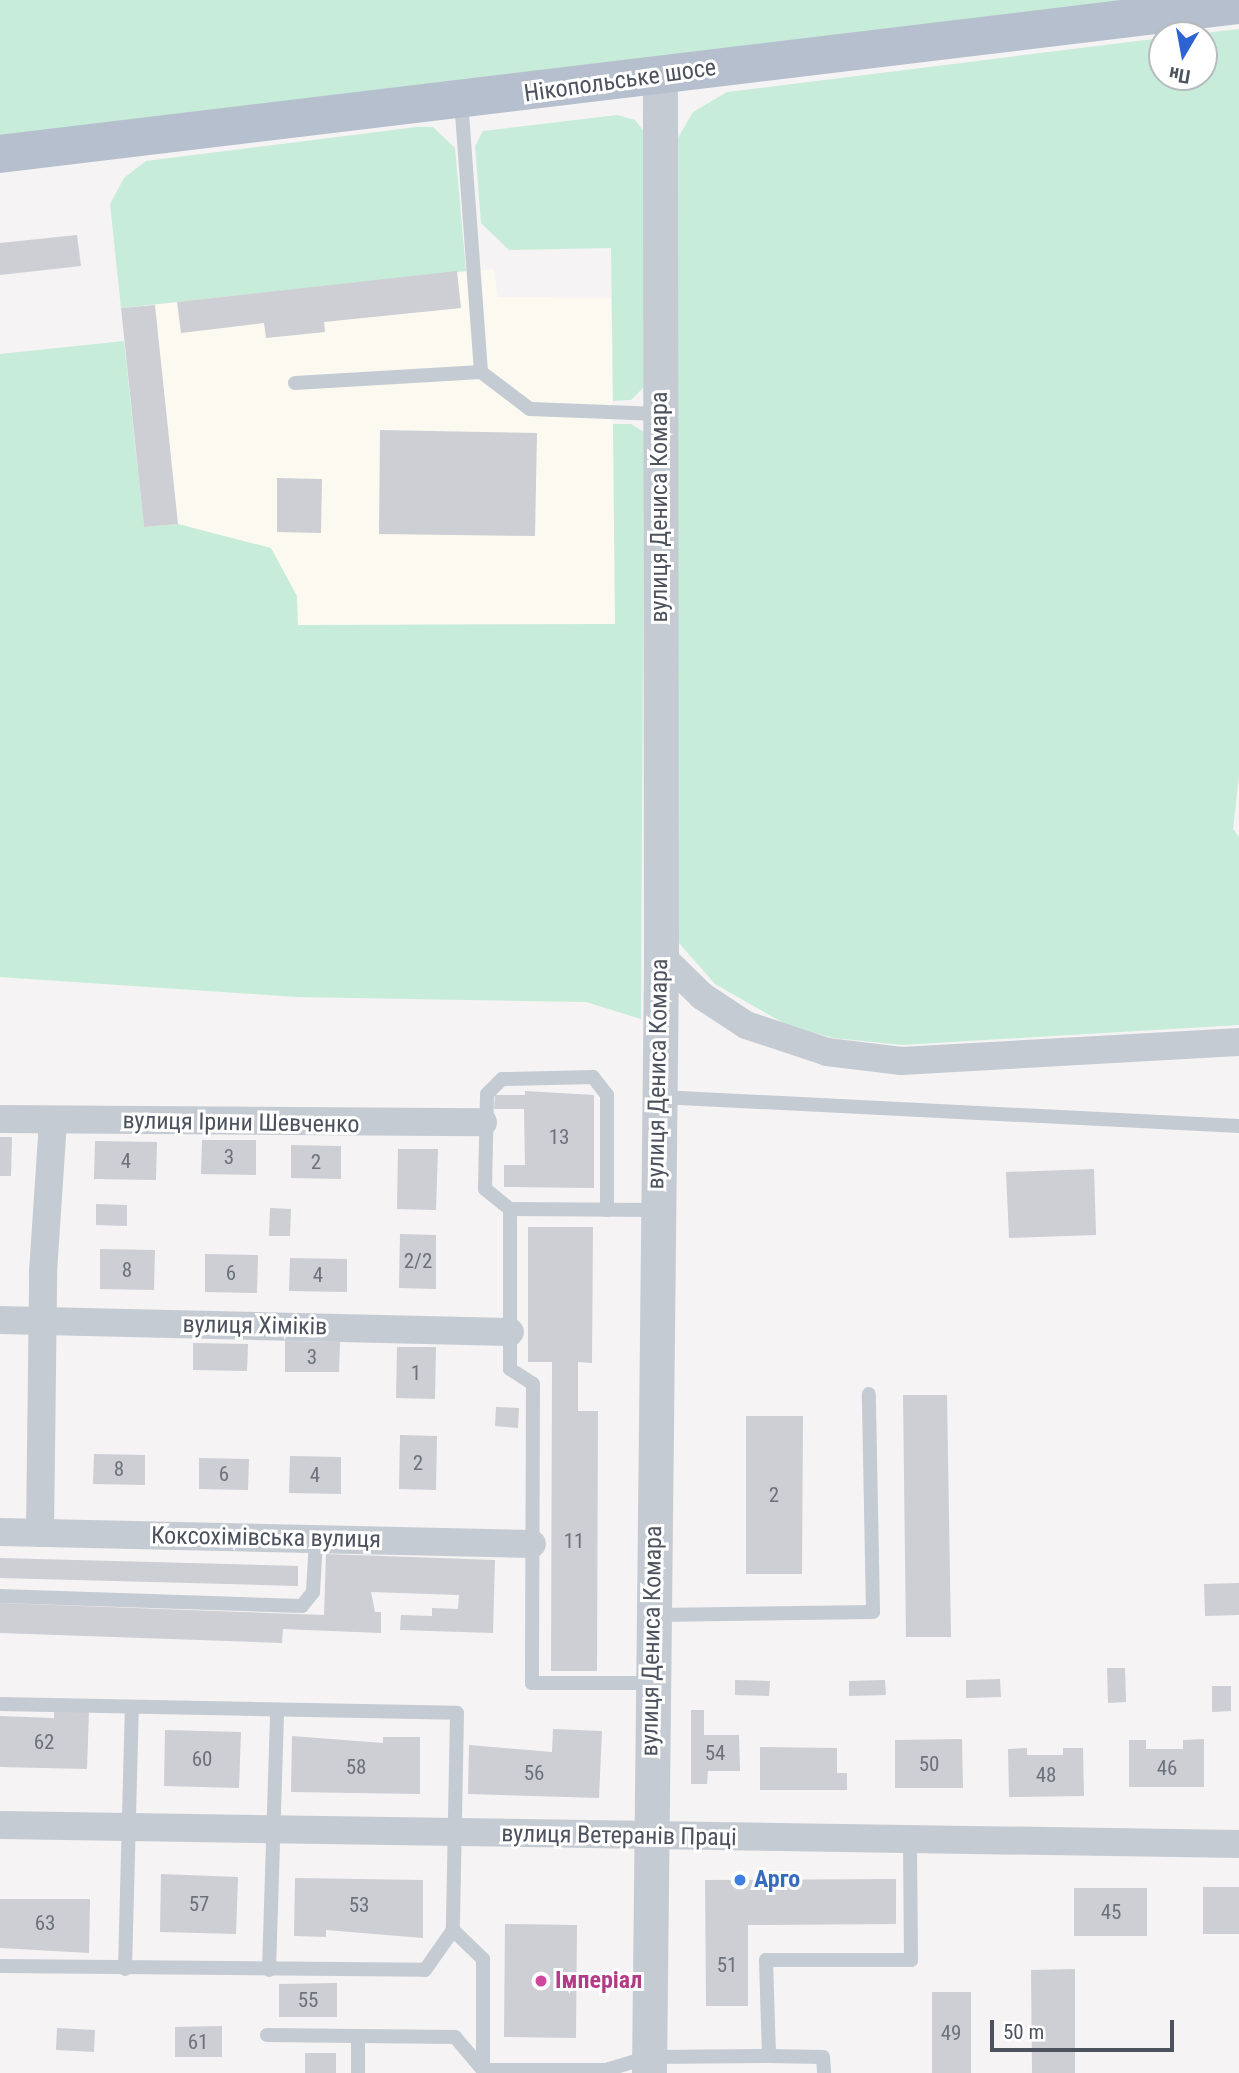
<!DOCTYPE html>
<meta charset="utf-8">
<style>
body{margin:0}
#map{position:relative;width:1239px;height:2073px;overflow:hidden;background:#f5f3f3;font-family:"Roboto Condensed",sans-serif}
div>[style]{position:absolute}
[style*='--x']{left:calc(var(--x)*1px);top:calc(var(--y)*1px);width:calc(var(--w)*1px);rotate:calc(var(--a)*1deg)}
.commercial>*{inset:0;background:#fcfaf0}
.green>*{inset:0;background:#c7ecda}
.building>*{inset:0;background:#cdcfd4}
.service>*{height:14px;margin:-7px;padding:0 7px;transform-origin:7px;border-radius:7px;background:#c5cbd2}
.minor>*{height:28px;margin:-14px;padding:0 14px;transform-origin:14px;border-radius:14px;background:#c5cbd2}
.tertiary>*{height:35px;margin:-17.5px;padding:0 17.5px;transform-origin:17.5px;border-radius:17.5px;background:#c5cbd2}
.primary>*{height:38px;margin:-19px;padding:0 19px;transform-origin:19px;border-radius:19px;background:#b6bfce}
.dots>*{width:19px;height:19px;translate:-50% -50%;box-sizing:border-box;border:4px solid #fff;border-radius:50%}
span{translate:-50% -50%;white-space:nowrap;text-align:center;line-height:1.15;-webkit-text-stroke:6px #fff;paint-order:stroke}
.number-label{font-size:21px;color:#6c727c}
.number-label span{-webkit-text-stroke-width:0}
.street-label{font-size:24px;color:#4c535e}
.shop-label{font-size:24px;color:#366cbe;font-weight:700}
.left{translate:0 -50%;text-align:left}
.hotel-label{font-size:24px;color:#b23c85;font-weight:700}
.north{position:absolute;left:1148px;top:21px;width:70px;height:70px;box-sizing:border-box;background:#fff;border:2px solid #b7babf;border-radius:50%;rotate:190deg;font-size:19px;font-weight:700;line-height:28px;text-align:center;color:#4c535e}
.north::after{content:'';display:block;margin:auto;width:24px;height:32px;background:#2e63d4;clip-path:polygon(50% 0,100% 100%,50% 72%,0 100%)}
.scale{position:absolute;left:990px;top:2020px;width:184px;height:32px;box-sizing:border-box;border:4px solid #4c535e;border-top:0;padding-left:9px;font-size:21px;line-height:24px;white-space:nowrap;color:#4c535e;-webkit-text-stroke:5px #fff;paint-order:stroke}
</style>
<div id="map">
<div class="commercial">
<i style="clip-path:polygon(494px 269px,498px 297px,611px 298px,616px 693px,299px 683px,144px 527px,121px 308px)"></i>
</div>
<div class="green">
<i style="clip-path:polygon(0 0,1154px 0,0 136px)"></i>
<i style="clip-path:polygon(1239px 29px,1239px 775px,1233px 829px,1239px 837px,1239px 1025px,902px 1045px,833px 1038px,787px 1025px,715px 984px,679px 943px,675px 143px,693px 112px,727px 92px,1162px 38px,1162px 77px,1204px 77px,1204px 35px,1189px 35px)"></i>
<i style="clip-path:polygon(617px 115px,635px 120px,648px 137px,649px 382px,631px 400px,613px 401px,611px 248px,509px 250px,481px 223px,475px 146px,483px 131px)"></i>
<i style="clip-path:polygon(417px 127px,433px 127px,455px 148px,466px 271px,121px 308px,110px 204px,124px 178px,146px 161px)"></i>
<i style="clip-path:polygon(124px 341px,144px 527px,178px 524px,271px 548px,297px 596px,298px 625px,615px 624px,613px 424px,631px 424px,644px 432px,641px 1019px,586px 1002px,297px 997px,0 977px,0 354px)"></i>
</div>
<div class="building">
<i style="clip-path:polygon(77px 235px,81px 266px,0 275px,0 243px)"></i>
<i style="clip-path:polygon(457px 271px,461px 308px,324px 322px,325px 332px,266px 338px,264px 323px,181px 333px,177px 302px)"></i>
<i style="clip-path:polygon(155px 305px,178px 524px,144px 527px,121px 308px)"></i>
<i style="clip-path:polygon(380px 430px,537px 433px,535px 536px,379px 534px)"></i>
<i style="clip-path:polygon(277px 478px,322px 479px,321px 533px,277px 532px)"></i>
<i style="clip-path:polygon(525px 1091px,594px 1095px,594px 1188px,504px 1187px,504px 1165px,525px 1165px,524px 1109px,494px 1109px,495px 1095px,525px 1095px)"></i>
<i style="clip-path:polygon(0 1137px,12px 1137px,11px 1176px,0 1176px)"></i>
<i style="clip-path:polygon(202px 1140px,256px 1140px,256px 1175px,201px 1174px)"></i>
<i style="clip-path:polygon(95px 1141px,157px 1142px,156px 1180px,94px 1179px)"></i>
<i style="clip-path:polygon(291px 1145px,341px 1146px,341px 1179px,291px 1178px)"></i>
<i style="clip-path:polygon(398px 1149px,438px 1149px,436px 1210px,397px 1209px)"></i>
<i style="clip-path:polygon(1094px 1169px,1096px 1235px,1009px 1238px,1006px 1172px)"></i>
<i style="clip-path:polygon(96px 1204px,127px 1205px,127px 1226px,96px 1225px)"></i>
<i style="clip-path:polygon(270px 1208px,291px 1209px,290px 1236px,269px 1236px)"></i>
<i style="clip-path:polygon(528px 1227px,593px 1227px,592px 1363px,578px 1362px,578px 1411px,598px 1411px,597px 1671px,551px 1671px,552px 1362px,528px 1362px)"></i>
<i style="clip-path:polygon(400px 1234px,436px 1235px,436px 1289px,399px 1288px)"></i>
<i style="clip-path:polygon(100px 1249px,155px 1250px,154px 1290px,100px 1289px)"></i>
<i style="clip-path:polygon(205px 1254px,258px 1255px,257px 1293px,205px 1292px)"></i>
<i style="clip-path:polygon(290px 1258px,347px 1259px,347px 1292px,289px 1291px)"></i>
<i style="clip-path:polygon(285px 1341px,340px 1342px,339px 1372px,285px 1372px)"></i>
<i style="clip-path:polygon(193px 1343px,248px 1344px,247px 1371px,193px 1370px)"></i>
<i style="clip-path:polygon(397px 1347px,436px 1347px,435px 1399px,396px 1398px)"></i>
<i style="clip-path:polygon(903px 1395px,947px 1395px,951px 1637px,906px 1637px)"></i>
<i style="clip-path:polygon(496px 1407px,519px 1408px,518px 1428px,495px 1426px)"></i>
<i style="clip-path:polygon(746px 1416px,803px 1416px,802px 1574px,746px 1574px)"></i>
<i style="clip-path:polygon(400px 1435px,437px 1436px,436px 1490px,399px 1489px)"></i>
<i style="clip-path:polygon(94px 1454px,145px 1455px,145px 1485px,93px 1484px)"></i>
<i style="clip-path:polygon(290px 1456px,341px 1457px,341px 1494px,289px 1493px)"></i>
<i style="clip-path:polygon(199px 1458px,249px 1459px,248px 1490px,199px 1489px)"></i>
<i style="clip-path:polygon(326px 1554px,495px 1560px,493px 1633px,400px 1630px,401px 1615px,432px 1616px,432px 1608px,458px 1609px,459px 1595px,371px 1592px,375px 1612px,381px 1612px,381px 1633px,283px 1629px,282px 1643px,0 1633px,0 1603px,324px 1615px)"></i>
<i style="clip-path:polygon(0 1558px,298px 1566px,298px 1586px,0 1578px)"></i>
<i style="clip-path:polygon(1239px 1583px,1239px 1615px,1205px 1616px,1204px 1584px)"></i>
<i style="clip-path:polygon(1107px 1668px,1125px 1668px,1126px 1702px,1108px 1703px)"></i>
<i style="clip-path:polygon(1000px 1679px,1001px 1697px,966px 1698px,966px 1680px)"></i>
<i style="clip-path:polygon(735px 1680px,770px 1681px,769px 1696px,735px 1695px)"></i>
<i style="clip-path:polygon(885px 1680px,886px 1695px,849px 1696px,849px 1681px)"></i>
<i style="clip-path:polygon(1212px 1686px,1231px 1686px,1231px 1711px,1212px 1712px)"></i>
<i style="clip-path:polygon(691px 1710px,704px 1710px,704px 1735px,739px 1735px,740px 1771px,708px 1771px,707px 1784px,691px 1784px)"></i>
<i style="clip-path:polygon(54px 1711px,89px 1711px,87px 1769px,0 1767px,0 1716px,54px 1718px)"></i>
<i style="clip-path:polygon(553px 1729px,602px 1731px,599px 1798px,468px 1794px,469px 1745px,552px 1752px)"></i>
<i style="clip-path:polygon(165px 1730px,241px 1732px,239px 1788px,164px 1786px)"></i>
<i style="clip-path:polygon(292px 1736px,383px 1743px,383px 1737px,420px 1737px,420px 1794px,291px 1792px)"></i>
<i style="clip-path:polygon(962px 1739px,963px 1788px,895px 1788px,895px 1740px)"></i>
<i style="clip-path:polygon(1204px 1739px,1204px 1787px,1129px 1787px,1129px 1740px,1146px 1740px,1146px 1749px,1183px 1749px,1183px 1740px)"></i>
<i style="clip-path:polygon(760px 1747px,837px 1748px,837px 1773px,847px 1773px,847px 1790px,760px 1790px)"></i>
<i style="clip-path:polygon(1027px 1748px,1027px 1755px,1063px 1755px,1063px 1748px,1083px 1748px,1084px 1796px,1009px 1797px,1008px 1749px)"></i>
<i style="clip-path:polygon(161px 1874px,238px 1877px,236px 1934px,160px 1932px)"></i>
<i style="clip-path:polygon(295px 1878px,423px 1880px,423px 1938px,326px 1930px,326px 1937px,294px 1936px)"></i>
<i style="clip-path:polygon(896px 1879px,896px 1924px,748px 1925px,748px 2006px,706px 2006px,705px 1880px)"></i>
<i style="clip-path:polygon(1203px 1887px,1239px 1887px,1239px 1934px,1203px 1934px)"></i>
<i style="clip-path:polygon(1074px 1888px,1147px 1888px,1147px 1936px,1074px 1936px)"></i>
<i style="clip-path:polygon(0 1899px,90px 1899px,89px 1953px,0 1948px)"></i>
<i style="clip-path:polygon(505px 1924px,577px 1925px,576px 2038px,504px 2037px)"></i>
<i style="clip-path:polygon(1075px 1969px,1075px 2073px,1032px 2073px,1031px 1970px)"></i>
<i style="clip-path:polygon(337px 1983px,337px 2017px,279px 2017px,279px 1984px)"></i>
<i style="clip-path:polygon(932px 1992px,971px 1992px,971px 2073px,932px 2073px)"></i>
<i style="clip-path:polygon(222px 2026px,222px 2057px,175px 2057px,175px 2027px)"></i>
<i style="clip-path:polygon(57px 2028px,95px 2030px,94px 2052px,56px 2050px)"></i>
<i style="clip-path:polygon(305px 2053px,336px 2053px,336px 2073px,305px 2073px)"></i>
</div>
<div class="service">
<i style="--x:481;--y:372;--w:61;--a:37.1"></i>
<i style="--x:530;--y:409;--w:130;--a:2.2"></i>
<i style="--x:295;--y:383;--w:186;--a:-3.4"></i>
<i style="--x:481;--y:372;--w:271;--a:-94.2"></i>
<i style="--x:660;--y:1097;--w:580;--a:2.87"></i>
<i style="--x:510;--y:1209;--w:145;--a:0.4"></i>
<i style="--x:607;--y:1210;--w:115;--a:-90"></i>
<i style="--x:607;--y:1095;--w:23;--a:-128"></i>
<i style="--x:593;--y:1077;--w:91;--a:178.7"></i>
<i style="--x:502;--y:1079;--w:21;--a:135"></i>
<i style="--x:487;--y:1094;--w:95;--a:91.2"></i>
<i style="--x:485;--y:1189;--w:32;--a:39"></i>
<i style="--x:510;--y:1209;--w:160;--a:90"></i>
<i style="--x:510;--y:1369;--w:27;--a:33"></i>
<i style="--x:533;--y:1384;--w:299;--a:90.2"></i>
<i style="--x:532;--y:1683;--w:120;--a:0"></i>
<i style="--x:0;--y:1596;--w:302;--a:1.9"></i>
<i style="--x:302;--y:1606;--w:18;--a:-52"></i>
<i style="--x:313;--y:1592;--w:52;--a:-86.7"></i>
<i style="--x:654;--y:1615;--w:219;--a:-0.8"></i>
<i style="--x:873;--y:1612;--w:218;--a:-91.1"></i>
<i style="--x:0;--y:1704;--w:457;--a:1.1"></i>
<i style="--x:457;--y:1713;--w:217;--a:91.1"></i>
<i style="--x:453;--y:1930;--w:42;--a:44"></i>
<i style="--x:483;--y:1959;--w:111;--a:90"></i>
<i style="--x:0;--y:1966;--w:425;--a:0.5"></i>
<i style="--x:425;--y:1970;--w:49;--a:-55"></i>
<i style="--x:125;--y:1969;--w:261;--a:-88.5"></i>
<i style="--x:269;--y:1970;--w:258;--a:-88.2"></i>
<i style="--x:267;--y:2035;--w:91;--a:0.6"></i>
<i style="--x:358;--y:2036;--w:37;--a:90"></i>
<i style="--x:358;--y:2036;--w:97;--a:0.6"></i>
<i style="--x:455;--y:2037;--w:43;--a:49.7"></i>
<i style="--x:483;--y:2070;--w:123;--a:0"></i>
<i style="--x:606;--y:2070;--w:45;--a:-16.8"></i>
<i style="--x:649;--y:2057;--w:120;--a:-0.5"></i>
<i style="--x:769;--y:2056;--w:96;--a:-91.8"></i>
<i style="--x:766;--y:1960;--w:145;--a:0"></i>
<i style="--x:911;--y:1960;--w:120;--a:-90.5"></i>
<i style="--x:769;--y:2056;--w:54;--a:1.1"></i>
<i style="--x:823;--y:2057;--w:16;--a:86"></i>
</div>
<div class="minor">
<i style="--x:661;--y:956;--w:57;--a:44.3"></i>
<i style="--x:702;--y:996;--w:53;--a:33.4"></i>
<i style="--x:746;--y:1025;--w:85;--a:18.4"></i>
<i style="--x:827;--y:1052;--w:75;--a:6.9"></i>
<i style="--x:901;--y:1061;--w:339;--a:-3.2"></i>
<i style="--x:0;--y:1119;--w:483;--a:0.4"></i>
<i style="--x:0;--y:1320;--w:510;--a:1.35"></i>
<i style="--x:0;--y:1532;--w:532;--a:1.29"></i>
<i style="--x:40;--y:1533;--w:261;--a:-89.3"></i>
<i style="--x:43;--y:1272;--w:152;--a:-86.2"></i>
<i style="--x:0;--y:1825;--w:1239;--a:0.88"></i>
</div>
<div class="tertiary">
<i style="--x:649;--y:2073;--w:1117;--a:-89.38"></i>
<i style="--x:661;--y:956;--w:881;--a:-90.07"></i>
</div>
<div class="primary">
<i style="--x:0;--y:154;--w:1248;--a:-6.86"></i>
</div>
<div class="dots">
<i style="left:740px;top:1880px;background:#3f7fe0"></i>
<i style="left:541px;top:1981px;background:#d1479c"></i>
</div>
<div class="number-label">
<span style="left:559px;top:1137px">13</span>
<span style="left:229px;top:1157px">3</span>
<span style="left:126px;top:1161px">4</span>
<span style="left:316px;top:1162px">2</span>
<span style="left:418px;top:1261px">2/2</span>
<span style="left:127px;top:1270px">8</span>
<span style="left:231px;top:1273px">6</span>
<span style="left:318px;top:1275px">4</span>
<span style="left:312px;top:1357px">3</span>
<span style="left:416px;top:1373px">1</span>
<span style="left:418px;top:1463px">2</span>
<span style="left:119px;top:1469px">8</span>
<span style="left:224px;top:1474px">6</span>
<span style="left:315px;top:1475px">4</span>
<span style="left:774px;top:1495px">2</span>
<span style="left:574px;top:1541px">11</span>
<span style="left:44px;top:1742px">62</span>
<span style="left:715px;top:1753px">54</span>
<span style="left:202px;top:1759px">60</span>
<span style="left:929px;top:1764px">50</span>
<span style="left:356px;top:1767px">58</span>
<span style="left:1167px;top:1768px">46</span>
<span style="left:534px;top:1773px">56</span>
<span style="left:1046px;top:1775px">48</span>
<span style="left:199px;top:1904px">57</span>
<span style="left:359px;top:1905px">53</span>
<span style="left:1111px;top:1912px">45</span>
<span style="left:45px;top:1923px">63</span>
<span style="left:727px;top:1965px">51</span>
<span style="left:308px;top:2000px">55</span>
<span style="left:951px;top:2033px">49</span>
<span style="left:198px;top:2042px">61</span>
</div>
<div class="street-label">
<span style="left:620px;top:81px;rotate:-8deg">Нікопольське шосе</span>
<span style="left:660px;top:507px;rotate:-90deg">вулиця Дениса Комара</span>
<span style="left:658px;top:1074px;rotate:-89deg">вулиця Дениса Комара</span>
<span style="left:241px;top:1123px;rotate:1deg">вулиця Ірини Шевченко</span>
<span style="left:255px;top:1326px;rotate:1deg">вулиця Хіміків</span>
<span style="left:266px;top:1538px;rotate:1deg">Коксохімівська вулиця</span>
<span style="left:652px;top:1641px;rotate:-89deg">вулиця Дениса Комара</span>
<span style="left:619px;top:1836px;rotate:1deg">вулиця Ветеранів Праці</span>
</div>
<div class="shop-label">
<span class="left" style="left:754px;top:1880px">Арго</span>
</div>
<div class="hotel-label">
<span class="left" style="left:555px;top:1981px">Імперіал</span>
</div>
<div class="north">Пн</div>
<div class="scale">50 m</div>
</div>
